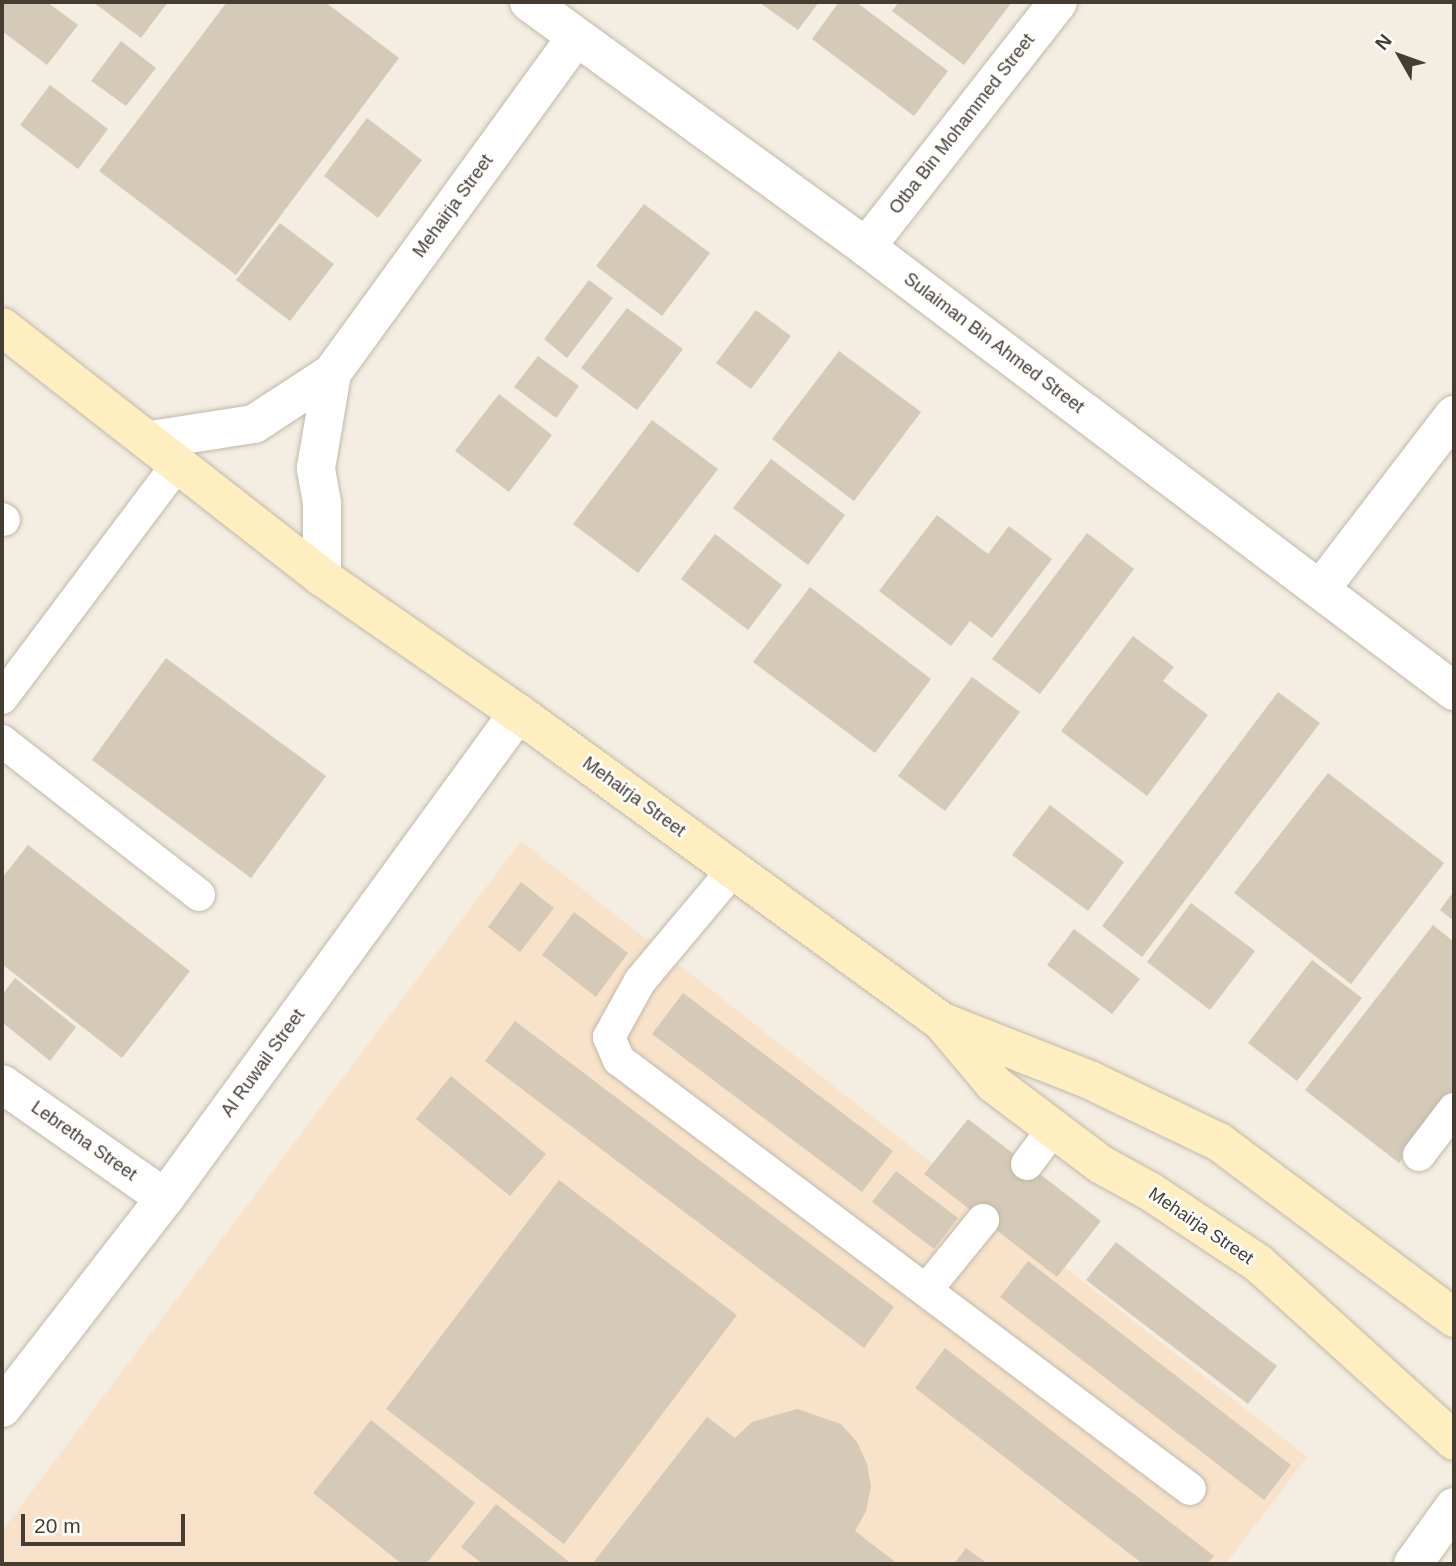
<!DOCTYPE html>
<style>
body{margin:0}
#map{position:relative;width:1456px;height:1566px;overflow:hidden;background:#f3ede2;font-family:Helvetica,sans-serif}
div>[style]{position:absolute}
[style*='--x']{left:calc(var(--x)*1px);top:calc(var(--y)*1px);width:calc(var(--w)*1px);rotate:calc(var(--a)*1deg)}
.commercial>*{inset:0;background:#f8e3ca}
.building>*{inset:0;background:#d5c9b7}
.roads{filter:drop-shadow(0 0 2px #c2b8a7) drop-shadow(0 0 2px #c2b8a7)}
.lane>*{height:32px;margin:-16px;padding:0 16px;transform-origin:16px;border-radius:16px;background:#fff}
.street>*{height:38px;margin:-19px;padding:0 19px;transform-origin:19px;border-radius:19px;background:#fff}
.secondary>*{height:38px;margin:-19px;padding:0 19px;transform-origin:19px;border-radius:19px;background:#ffeec0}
span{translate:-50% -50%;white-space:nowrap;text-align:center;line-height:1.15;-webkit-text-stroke:5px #fff;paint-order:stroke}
.street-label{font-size:18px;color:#453d32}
.frame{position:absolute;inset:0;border:4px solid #453d32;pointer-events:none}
.north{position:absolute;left:1365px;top:21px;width:70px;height:70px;-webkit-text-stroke:5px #fff;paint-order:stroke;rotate:310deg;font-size:19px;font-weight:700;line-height:28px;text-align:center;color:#453d32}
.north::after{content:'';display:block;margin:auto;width:24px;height:32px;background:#453d32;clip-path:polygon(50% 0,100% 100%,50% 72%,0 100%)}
.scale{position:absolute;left:21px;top:1514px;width:164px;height:32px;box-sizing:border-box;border:4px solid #453d32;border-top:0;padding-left:9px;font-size:21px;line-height:24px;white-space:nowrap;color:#453d32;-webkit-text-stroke:5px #fff;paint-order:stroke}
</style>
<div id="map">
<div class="commercial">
<i style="clip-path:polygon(521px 841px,1307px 1457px,1226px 1564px,2px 1564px,2px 1531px)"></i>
</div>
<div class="building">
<i style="clip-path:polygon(2px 2px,47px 2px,78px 25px,47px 65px,2px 31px)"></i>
<i style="clip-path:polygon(93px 2px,168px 2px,141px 38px)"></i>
<i style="clip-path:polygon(227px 2px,325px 2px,399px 58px,236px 275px,99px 171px)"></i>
<i style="clip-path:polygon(759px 2px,819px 2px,798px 30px)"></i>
<i style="clip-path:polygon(839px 2px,856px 2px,948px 71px,914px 116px,812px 39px)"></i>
<i style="clip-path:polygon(899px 2px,1012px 2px,964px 65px,892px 11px)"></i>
<i style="clip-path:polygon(121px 41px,156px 68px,126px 106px,91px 81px)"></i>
<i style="clip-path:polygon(50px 85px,108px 129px,78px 169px,20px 125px)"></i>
<i style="clip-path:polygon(367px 118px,422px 160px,378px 218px,324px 176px)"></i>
<i style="clip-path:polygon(644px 204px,710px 253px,662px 316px,596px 266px)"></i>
<i style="clip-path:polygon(280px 223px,334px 264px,290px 321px,236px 280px)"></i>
<i style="clip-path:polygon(589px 280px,613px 298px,567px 358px,544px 339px)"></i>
<i style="clip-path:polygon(627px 308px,683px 349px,637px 410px,581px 368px)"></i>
<i style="clip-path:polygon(756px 310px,791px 336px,751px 389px,716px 363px)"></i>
<i style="clip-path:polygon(839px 351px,921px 412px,854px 501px,772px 439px)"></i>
<i style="clip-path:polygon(538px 356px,579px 386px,556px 418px,514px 387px)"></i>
<i style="clip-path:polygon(499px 394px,552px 435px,509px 492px,455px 451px)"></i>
<i style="clip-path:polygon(652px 420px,718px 469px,638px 573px,573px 524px)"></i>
<i style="clip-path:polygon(771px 459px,845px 515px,808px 565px,733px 508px)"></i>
<i style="clip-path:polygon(937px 515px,988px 554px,1009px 526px,1052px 559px,992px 638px,970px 621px,951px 646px,879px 591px)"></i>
<i style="clip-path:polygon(1087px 533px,1134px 569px,1040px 694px,992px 659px)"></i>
<i style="clip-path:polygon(715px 534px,782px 585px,748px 630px,681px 579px)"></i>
<i style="clip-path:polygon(810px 587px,931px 679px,875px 753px,753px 662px)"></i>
<i style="clip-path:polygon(1133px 636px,1174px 667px,1163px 681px,1208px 715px,1147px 796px,1061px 731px)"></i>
<i style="clip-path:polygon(166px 658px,326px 776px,251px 878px,92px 760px)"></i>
<i style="clip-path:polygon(972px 677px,1020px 712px,945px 811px,898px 776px)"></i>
<i style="clip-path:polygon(1278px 692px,1320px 723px,1142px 957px,1102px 926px)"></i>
<i style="clip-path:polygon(1328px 773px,1444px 863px,1351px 984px,1234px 893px)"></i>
<i style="clip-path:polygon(1050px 805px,1124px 862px,1088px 911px,1012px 855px)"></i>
<i style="clip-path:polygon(28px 845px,190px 971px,122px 1058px,2px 964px,2px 878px)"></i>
<i style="clip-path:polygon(521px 882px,554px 908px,520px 952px,488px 927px)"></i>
<i style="clip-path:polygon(1454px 891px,1454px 921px,1440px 910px)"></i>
<i style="clip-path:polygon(1191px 903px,1255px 951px,1210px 1010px,1147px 962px)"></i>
<i style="clip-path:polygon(574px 912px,628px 953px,596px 997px,542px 955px)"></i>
<i style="clip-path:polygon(1433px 925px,1454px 942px,1454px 1092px,1399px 1163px,1305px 1090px)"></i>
<i style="clip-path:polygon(1074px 929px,1140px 979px,1112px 1014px,1047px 965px)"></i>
<i style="clip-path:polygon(1312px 960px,1362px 998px,1297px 1081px,1248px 1043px)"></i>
<i style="clip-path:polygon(15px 978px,76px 1027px,50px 1061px,2px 1022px,2px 995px)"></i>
<i style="clip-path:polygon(683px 993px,893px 1151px,862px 1192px,652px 1034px)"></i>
<i style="clip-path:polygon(515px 1021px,894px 1307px,864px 1348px,485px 1061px)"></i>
<i style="clip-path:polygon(451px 1076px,546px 1154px,510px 1196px,416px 1119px)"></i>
<i style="clip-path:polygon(968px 1119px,1101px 1221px,1057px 1277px,924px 1174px)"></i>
<i style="clip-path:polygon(896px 1171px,958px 1218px,934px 1249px,872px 1202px)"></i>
<i style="clip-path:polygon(559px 1180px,737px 1315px,564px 1544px,386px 1409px)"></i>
<i style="clip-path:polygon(1116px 1242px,1277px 1366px,1248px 1404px,1086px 1280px)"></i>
<i style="clip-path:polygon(1028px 1261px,1291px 1465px,1264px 1500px,1000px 1297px)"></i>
<i style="clip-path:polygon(945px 1348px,1214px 1556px,1207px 1564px,1143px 1564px,915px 1388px)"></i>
<i style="clip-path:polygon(797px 1409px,841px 1424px,857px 1442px,867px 1464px,871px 1487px,866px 1511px,855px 1531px,898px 1564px,592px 1564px,707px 1417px,735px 1438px,752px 1422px)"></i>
<i style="clip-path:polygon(371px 1420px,475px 1503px,426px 1564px,402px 1564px,313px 1493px)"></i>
<i style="clip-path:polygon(496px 1504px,572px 1564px,483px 1564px,461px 1547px)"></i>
<i style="clip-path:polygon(966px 1548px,988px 1564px,954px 1564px)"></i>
</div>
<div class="roads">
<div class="lane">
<i style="--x:2;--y:519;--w:2;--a:27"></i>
<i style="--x:2;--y:698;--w:295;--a:-53.1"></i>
<i style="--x:2;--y:741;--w:250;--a:38"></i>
<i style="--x:734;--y:869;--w:146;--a:130"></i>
<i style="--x:640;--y:981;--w:64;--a:119"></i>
<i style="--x:609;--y:1037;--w:25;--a:67"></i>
<i style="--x:619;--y:1060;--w:714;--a:36.92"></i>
<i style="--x:1419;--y:1155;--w:58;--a:-52.7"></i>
<i style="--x:1027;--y:1164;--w:44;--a:-53.4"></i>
<i style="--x:927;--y:1289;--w:89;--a:-50.9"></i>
</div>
<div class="street">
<i style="--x:529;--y:2;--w:417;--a:36"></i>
<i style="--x:866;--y:247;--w:737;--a:37.06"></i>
<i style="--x:866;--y:247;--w:311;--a:-51.9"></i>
<i style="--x:151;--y:440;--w:104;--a:-8.8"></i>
<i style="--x:254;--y:424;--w:93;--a:-33.2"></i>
<i style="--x:332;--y:373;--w:413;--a:-54"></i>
<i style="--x:322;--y:577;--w:74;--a:-90"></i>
<i style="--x:322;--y:503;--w:36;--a:-100"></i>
<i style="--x:316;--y:468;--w:96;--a:-80.4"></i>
<i style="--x:1322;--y:587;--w:217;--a:-52.5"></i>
<i style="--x:2;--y:1084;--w:199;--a:35"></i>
<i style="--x:2;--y:1408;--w:266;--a:-52.2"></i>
<i style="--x:165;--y:1198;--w:600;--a:-53.95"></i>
<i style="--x:1413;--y:1564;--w:70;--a:-54.3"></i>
</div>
<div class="secondary">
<i style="--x:2;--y:327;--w:406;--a:38"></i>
<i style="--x:322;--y:577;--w:239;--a:34.8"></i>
<i style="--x:518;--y:713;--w:525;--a:36.08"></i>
<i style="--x:942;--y:1022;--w:81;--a:50"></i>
<i style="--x:994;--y:1084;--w:133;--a:37"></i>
<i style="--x:1100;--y:1164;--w:58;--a:28.8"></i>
<i style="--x:1151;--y:1192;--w:128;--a:33.6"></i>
<i style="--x:1258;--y:1263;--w:265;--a:42.2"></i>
<i style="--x:945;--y:1023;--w:156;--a:21.5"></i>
<i style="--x:1090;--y:1080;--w:143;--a:25.7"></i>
<i style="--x:1219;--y:1142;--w:294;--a:36.8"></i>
</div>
</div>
<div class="street-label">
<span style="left:962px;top:124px;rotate:-52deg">Otba Bin Mohammed Street</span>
<span style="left:453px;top:206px;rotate:-54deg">Mehairja Street</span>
<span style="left:994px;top:343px;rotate:37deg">Sulaiman Bin Ahmed Street</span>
<span style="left:634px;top:797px;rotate:36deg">Mehairja Street</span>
<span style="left:263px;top:1063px;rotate:-54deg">Al Ruwail Street</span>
<span style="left:84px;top:1141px;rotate:35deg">Lebretha Street</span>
<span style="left:1201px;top:1226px;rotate:34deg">Mehairja Street</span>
</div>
<div class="frame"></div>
<div class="north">N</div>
<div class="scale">20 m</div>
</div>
